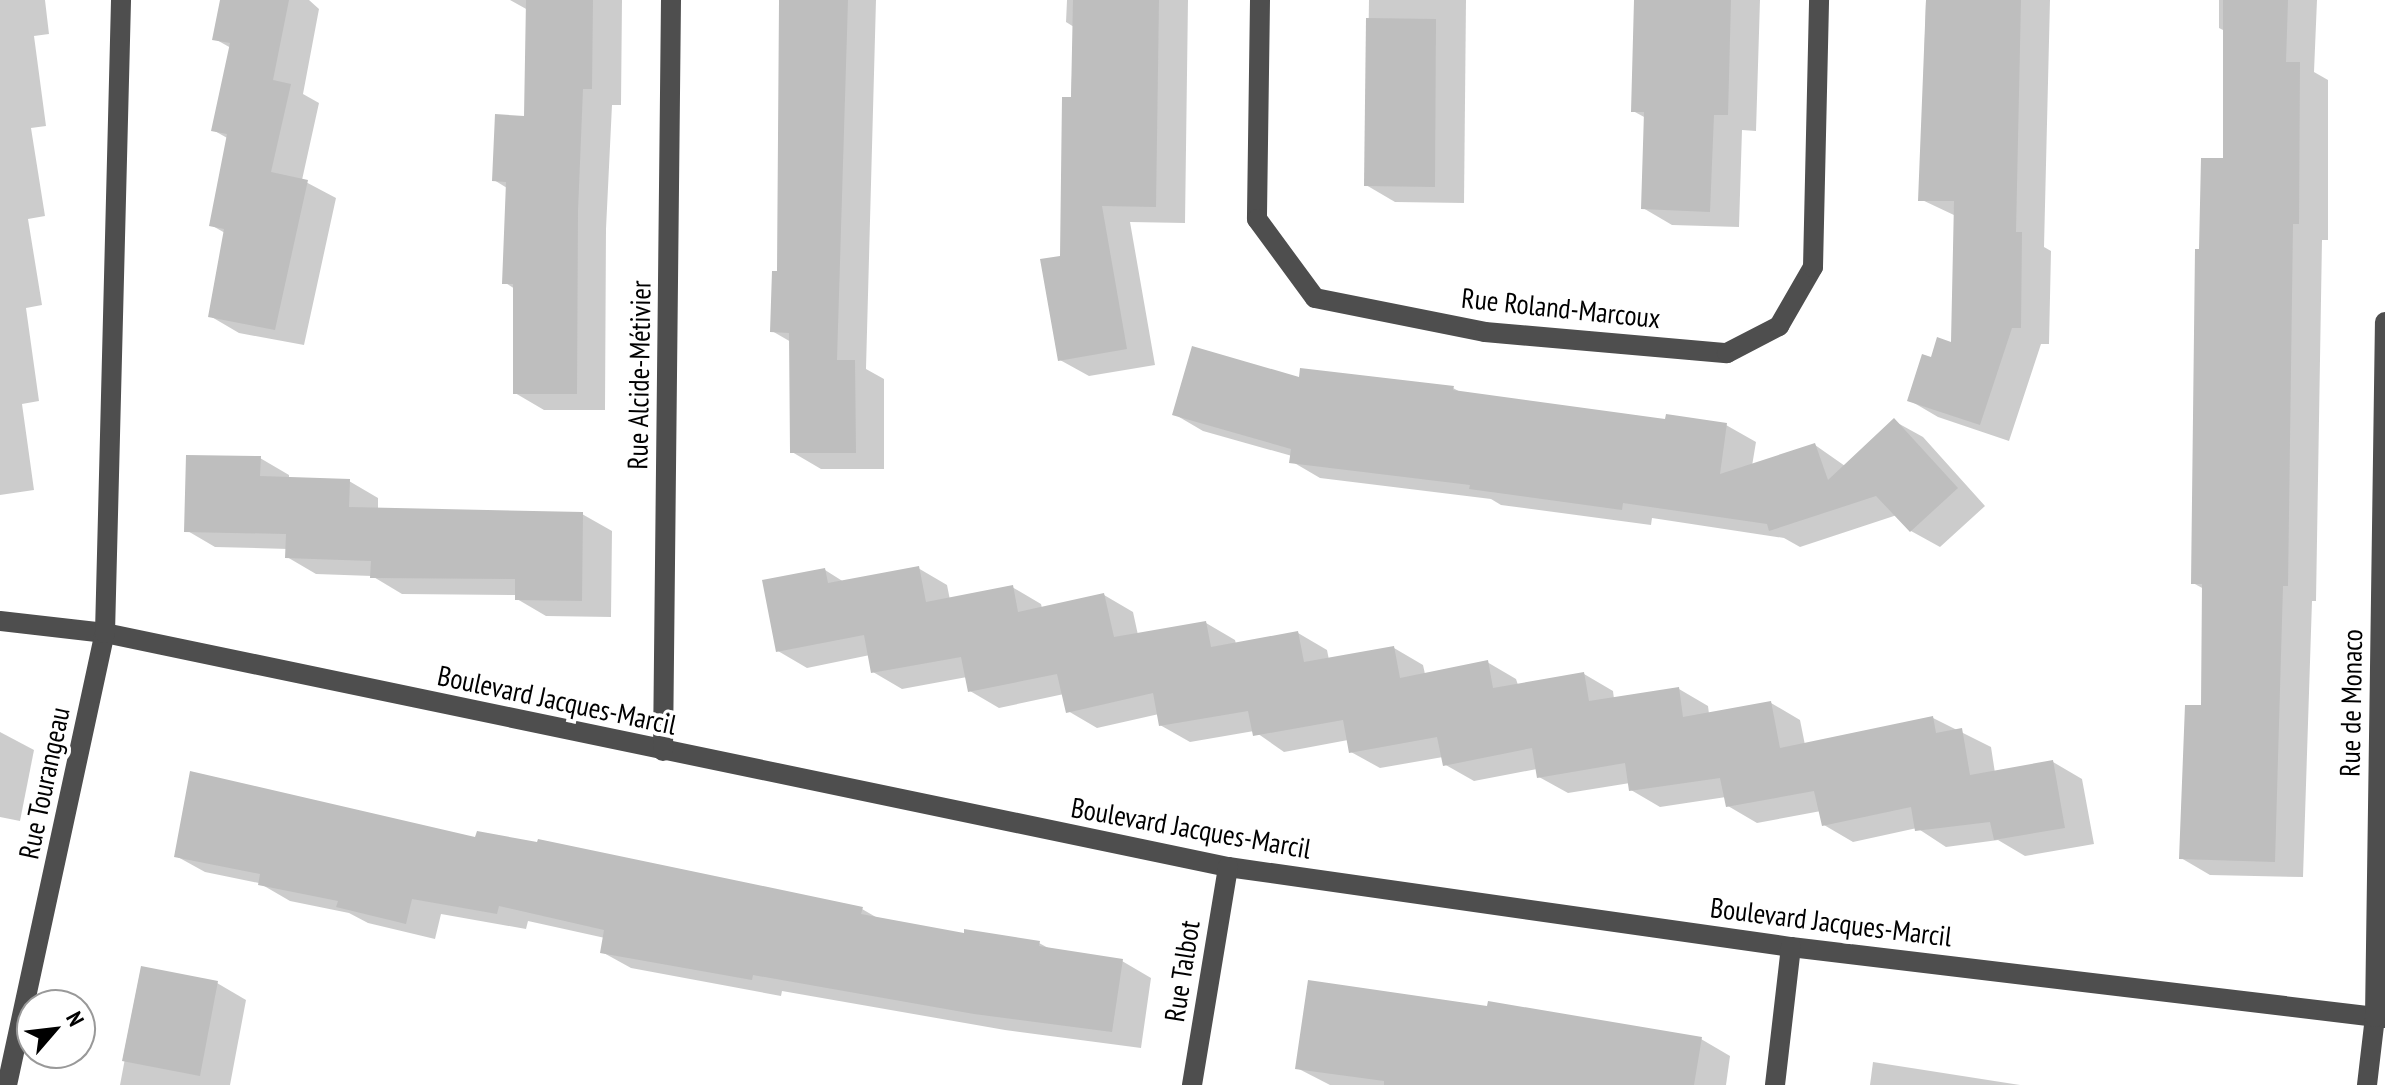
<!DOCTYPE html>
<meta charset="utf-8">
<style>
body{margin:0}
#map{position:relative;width:2385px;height:1085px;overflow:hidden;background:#fff;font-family:"PT Sans Narrow",sans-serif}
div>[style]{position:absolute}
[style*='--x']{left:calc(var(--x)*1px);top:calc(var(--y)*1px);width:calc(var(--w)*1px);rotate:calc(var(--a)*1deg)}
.shadow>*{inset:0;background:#0003}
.building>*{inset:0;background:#bebebe}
.minor>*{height:20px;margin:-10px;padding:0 10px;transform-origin:10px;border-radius:10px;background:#4e4e4e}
span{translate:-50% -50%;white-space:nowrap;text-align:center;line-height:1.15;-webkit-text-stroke:8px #fff;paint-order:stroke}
.street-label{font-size:28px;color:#000}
.north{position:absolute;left:16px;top:989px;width:80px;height:80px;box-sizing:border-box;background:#fff;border:2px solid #999;border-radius:50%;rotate:62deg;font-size:22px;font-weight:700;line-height:32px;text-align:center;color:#000}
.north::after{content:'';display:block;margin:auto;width:28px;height:36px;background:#000;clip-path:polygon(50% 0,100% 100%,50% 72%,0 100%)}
</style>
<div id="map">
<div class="shadow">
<i style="clip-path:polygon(0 0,45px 0,49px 34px,34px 36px,46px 126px,31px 128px,45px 216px,28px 219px,42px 305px,26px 308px,39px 401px,22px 404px,34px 490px,0 495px)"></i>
<i style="clip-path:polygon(222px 0,309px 0,319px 9px,303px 94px,319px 103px,302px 180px,336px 198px,304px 345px,239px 333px,210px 316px,225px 233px,211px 225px,229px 139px,213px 130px,231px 48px,215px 39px)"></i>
<i style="clip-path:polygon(510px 0,622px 0,621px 105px,612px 105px,606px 229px,605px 410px,544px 410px,515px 393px,515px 289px,504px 282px,507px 188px,494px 180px,526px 118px,528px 10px)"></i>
<i style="clip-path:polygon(783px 0,876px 0,866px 369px,884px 379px,884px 469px,821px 469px,792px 452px,791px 342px,772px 331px,779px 274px)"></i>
<i style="clip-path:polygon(1067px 0,1188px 0,1185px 223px,1130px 222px,1155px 365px,1089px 376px,1060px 360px,1074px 27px,1066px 22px)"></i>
<i style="clip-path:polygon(1369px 0,1466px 0,1464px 203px,1395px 202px,1366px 185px)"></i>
<i style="clip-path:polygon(1635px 0,1760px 0,1756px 131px,1742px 130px,1739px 227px,1672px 225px,1643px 208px,1646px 118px,1633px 111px)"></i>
<i style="clip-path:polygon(1926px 0,2050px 0,2044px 247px,2051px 251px,2049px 344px,2041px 344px,2009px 441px,1938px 417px,1909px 400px,1932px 359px,1953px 345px,1956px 216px,1920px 199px)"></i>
<i style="clip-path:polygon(2219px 0,2317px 0,2314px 72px,2328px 80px,2328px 240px,2322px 240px,2316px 601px,2312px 601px,2303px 877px,2210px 875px,2181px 858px,2203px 707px,2204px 589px,2193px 583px,2201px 251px,2225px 160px,2225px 31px,2219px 28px)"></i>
<i style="clip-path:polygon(1301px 380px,1453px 388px,1464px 394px,1667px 422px,1726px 425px,1756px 442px,1752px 466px,1815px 445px,1845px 466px,1894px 421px,1923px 437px,1985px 506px,1940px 547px,1911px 531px,1897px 515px,1800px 547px,1784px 538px,1652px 518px,1651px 525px,1501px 505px,1491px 499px,1320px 478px,1291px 461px,1292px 456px,1203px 431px,1174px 414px)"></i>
<i style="clip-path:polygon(260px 458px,289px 475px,289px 479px,349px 481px,378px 498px,378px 510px,582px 514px,612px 531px,611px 617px,546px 616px,517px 599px,517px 595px,402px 594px,372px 576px,316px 574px,287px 557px,288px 549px,215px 547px,186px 530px)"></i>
<i style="clip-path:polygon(918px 568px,947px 585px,950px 600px,1012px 587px,1041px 604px,1042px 608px,1104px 595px,1133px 612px,1138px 635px,1206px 623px,1235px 640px,1236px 644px,1298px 633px,1327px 650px,1329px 660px,1394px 648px,1423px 665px,1425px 674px,1487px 662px,1516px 679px,1518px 685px,1584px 674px,1613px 691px,1614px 699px,1679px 689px,1708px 706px,1709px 714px,1771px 703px,1800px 720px,1805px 745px,1933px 718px,1991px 747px,1995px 773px,2053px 762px,2082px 779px,2094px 844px,2025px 856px,1998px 840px,1946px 847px,1917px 828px,1853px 842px,1824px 825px,1821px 811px,1757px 823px,1728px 806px,1726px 797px,1660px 807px,1631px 790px,1630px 783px,1568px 793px,1539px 777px,1537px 769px,1474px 781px,1444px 764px,1443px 757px,1380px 768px,1351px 752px,1348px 740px,1284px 752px,1254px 731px,1190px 742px,1160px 725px,1159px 714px,1097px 728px,1068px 711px,1064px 694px,999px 708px,970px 691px,967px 677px,902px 689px,873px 672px,870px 655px,807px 668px,778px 651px,825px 570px,844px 582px)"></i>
<i style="clip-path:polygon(0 732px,34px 750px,20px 821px,0 817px)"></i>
<i style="clip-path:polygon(477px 840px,862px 909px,881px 920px,966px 935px,1039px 943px,1052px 950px,1122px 961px,1151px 978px,1141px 1048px,1005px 1030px,782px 991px,781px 996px,631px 968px,602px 952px,605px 938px,528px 921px,526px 929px,441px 914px,435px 939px,368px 923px,349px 913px,290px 901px,259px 883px,205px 872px,176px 856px)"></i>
<i style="clip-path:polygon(142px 968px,217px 983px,246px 1000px,230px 1085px,120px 1085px)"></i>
<i style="clip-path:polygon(1701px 1039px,1730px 1056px,1726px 1085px,1330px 1085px,1297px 1068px)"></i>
<i style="clip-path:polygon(1873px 1062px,2020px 1085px,1870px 1085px)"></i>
</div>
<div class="building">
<i style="clip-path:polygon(220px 0,289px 0,273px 80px,291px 84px,271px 172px,308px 180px,275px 330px,208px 317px,224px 229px,209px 226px,227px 134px,211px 131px,230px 43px,212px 40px)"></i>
<i style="clip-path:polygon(526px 0,593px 0,592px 89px,583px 89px,578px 211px,577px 394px,513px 394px,513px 284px,502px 284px,506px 182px,492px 181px,495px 114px,524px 116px)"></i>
<i style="clip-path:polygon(779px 0,848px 0,837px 360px,855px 360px,856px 453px,790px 453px,789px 333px,770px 332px,772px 271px,777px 271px)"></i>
<i style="clip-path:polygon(1073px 0,1159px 0,1156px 207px,1102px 206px,1127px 349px,1058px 361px,1040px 259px,1060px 256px,1062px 97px,1071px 97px)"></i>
<i style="clip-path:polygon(1634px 0,1731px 0,1728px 115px,1714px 115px,1710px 212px,1641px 209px,1644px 112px,1631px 112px)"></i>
<i style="clip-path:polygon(1926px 0,2021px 0,2016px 232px,2022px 232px,2021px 328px,2012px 328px,1980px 425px,1907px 401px,1922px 354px,1931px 357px,1937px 337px,1951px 342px,1954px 201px,1918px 201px)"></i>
<i style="clip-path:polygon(2223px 0,2288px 0,2286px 62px,2300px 62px,2299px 224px,2293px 224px,2288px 586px,2283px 586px,2275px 862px,2179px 859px,2185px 705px,2201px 705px,2202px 584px,2191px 584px,2195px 249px,2199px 249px,2201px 158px,2223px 158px)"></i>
<i style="clip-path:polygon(1366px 18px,1436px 19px,1435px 187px,1364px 186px)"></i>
<i style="clip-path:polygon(1192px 346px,1299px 377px,1300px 368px,1454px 386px,1453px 390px,1665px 419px,1666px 414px,1727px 423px,1720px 474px,1815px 443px,1828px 480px,1894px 418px,1958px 488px,1910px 532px,1876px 496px,1769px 531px,1767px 524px,1623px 503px,1622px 510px,1469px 489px,1470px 485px,1289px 463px,1291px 449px,1172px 415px)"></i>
<i style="clip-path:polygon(186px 455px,261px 456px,260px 476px,350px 479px,349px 507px,583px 512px,582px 601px,515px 600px,515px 579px,370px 578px,371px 561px,285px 558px,286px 534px,184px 532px)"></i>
<i style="clip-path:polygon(919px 566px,926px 602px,1013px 585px,1018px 612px,1104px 593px,1114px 637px,1206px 621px,1211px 647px,1298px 631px,1304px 662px,1394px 646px,1400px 678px,1488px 660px,1493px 688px,1584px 672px,1589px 701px,1679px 687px,1683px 717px,1771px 701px,1780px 748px,1933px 716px,1936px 733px,1962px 728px,1970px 775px,2053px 760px,2065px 828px,1994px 840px,1990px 822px,1915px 831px,1911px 807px,1822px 826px,1814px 791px,1726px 807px,1720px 778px,1629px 791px,1625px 763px,1537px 778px,1532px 748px,1443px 766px,1437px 737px,1349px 753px,1343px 720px,1253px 736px,1248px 711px,1159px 726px,1153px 693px,1066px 713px,1057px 674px,968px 692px,961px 657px,871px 673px,864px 635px,776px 652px,762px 580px,825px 568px,828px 583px)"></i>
<i style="clip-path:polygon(190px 771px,475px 837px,477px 831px,537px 842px,538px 839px,863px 907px,861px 914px,964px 933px,964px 929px,1040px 941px,1039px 946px,1123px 959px,1112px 1032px,974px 1014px,753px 975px,752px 980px,600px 953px,604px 930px,499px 906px,497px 914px,412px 899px,406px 924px,336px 907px,338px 901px,258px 885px,260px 874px,174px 857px)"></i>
<i style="clip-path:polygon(141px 966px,218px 981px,200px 1076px,122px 1061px)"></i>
<i style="clip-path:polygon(1308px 980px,1487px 1006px,1488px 1001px,1702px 1037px,1694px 1085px,1384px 1085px,1384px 1081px,1295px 1069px)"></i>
</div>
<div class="minor">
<i style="--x:1260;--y:0;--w:219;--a:90.8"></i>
<i style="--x:1257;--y:219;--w:98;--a:53.7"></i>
<i style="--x:1315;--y:298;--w:173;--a:11.3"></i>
<i style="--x:1485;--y:332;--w:243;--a:5"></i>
<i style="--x:1727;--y:353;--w:59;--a:-27.4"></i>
<i style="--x:1779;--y:326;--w:68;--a:-60"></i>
<i style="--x:1813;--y:267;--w:267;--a:-88.7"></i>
<i style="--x:0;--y:621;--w:106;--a:6.5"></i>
<i style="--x:105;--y:633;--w:1147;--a:11.77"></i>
<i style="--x:1228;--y:867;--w:569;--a:8.09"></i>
<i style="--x:1791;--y:947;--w:598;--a:6.82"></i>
<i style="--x:663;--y:751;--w:751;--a:-89.39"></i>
<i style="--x:7;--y:1085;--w:463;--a:-77.8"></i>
<i style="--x:105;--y:633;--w:633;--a:-88.55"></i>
<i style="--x:1192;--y:1085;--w:221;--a:-80.6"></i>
<i style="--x:1775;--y:1085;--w:139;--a:-83.4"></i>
<i style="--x:2367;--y:1085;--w:68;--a:-83.3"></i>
<i style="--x:2375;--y:1017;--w:695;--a:-89.18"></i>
</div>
<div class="street-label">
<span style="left:1561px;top:308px;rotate:6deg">Rue Roland-Marcoux</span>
<span style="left:639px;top:375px;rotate:-89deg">Rue Alcide-Métivier</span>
<span style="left:557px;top:700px;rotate:12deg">Boulevard Jacques-Marcil</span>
<span style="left:2351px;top:703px;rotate:-89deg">Rue de Monaco</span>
<span style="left:44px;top:783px;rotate:-78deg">Rue Tourangeau</span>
<span style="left:1191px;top:828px;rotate:10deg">Boulevard Jacques-Marcil</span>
<span style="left:1831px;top:922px;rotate:7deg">Boulevard Jacques-Marcil</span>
<span style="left:1182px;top:971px;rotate:-81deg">Rue Talbot</span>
</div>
<div class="north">N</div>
</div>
